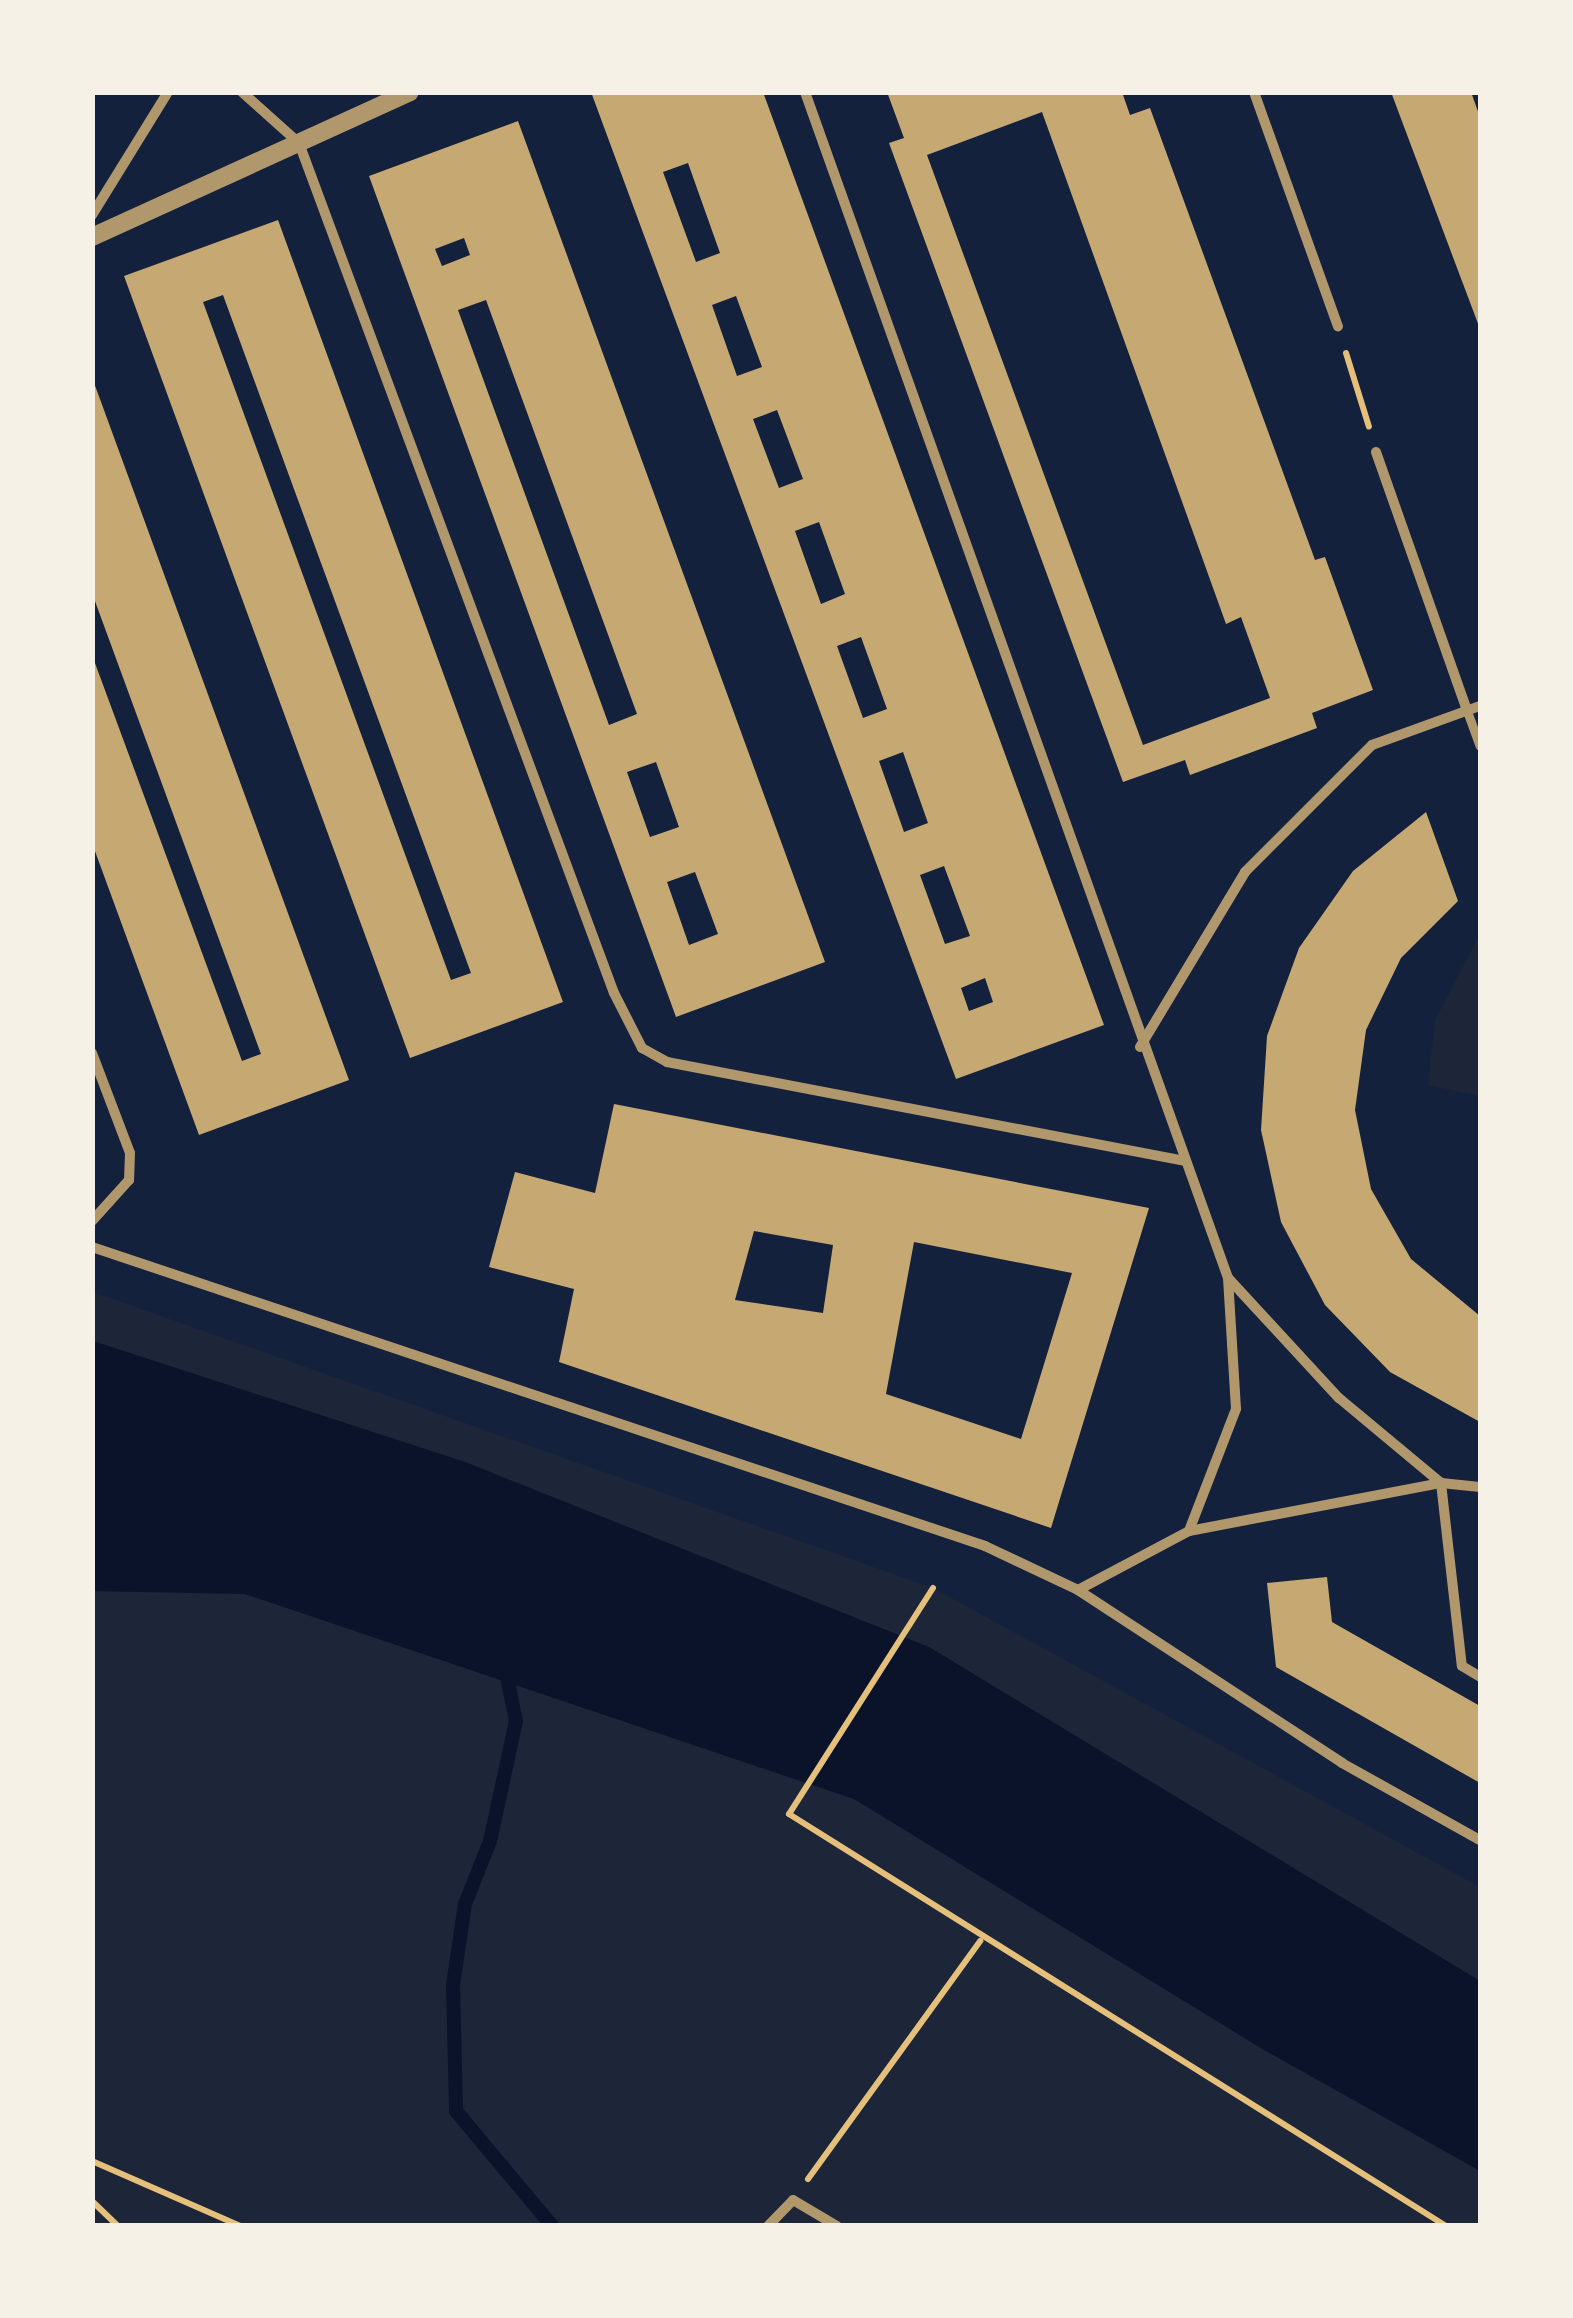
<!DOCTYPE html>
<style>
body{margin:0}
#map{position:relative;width:1573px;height:2318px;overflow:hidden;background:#14213d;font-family:"Public Sans",sans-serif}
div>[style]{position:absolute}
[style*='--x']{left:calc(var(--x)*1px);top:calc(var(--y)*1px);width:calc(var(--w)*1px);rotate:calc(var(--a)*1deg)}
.green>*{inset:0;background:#1d2539}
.water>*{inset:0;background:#0b132b}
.stream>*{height:14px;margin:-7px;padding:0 7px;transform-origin:7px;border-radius:7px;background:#0b132b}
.building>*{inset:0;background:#c6a872}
.path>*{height:6px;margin:-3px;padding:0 3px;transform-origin:3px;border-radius:3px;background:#e5c07b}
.pedestrian>*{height:9px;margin:-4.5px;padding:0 4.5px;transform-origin:4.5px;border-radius:4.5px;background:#b1986c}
.minor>*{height:10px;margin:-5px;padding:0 5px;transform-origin:5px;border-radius:5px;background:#b1986c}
.tertiary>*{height:18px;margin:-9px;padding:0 9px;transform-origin:9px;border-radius:9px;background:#b1986c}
span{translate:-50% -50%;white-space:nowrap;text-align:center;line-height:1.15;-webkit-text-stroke:8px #f6f1e7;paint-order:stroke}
.frame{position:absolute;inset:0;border:95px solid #f6f1e7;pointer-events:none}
</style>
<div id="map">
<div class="green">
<i style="clip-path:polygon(1479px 936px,1480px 938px,1480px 1096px,1428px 1085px,1435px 1020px)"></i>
<i style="clip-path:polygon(93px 1292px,933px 1588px,1480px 1887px,1480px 1981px,939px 1653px,465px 1462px,93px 1341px)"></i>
<i style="clip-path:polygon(93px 1591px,245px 1594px,854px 1799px,1480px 2171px,1480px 2226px,93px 2226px)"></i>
</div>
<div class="water">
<i style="clip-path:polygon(93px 1341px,465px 1462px,929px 1647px,1480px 1981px,1480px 2171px,1264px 2050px,854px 1799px,245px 1594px,93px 1591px)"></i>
</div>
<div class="stream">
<i style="--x:505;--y:1667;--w:55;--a:78.5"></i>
<i style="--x:516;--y:1721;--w:123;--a:102.2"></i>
<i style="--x:490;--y:1841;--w:68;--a:111.6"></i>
<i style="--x:465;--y:1904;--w:82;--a:98.4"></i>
<i style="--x:453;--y:1985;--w:126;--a:88.6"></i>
<i style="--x:456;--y:2111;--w:150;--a:50.1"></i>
</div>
<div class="building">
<i style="clip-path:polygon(evenodd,591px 92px,763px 92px,1104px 1025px,956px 1079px,591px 92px,688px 163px,720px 253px,696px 262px,663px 172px,688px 163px,591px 92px,736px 296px,762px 367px,737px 376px,712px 305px,736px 296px,591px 92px,777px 410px,803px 479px,779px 488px,753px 419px,777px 410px,591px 92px,819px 522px,845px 594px,821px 604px,795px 531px,819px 522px,591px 92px,861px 637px,887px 709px,863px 718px,837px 646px,861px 637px,591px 92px,903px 752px,928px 823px,904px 832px,879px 761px,903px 752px,591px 92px,944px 866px,970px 936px,945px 944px,920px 875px,944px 866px,591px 92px,985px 978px,993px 1002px,969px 1011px,961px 988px,985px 978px)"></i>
<i style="clip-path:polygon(evenodd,887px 92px,1122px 92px,1130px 115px,1150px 108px,1315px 560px,1325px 557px,1373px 690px,1312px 713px,1317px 728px,1190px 775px,1185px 760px,1123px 782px,889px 143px,904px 138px,887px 92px,1042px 112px,1226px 624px,1241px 617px,1270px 698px,1143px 745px,927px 155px,1042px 112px)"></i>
<i style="clip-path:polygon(1391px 92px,1471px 92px,1480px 117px,1480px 329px)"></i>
<i style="clip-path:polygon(evenodd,518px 121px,825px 962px,676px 1017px,369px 176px,518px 121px,464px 238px,470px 255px,442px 266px,435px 249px,464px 238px,518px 121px,486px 300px,637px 714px,609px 725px,458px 310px,486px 300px,518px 121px,656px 762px,679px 827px,650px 837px,627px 772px,656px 762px,518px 121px,695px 872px,718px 934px,689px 945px,667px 882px,695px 872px)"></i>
<i style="clip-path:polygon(evenodd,278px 220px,563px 1002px,410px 1058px,124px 276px,278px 220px,223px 295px,471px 973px,451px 980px,203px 302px,223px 295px)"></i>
<i style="clip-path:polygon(93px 380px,349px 1080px,199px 1135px,92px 843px,92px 655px,242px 1061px,261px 1054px,92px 593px)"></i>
<i style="clip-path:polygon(1426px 812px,1458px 901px,1401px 958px,1366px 1030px,1355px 1110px,1371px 1189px,1411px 1259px,1480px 1316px,1480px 1422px,1390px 1372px,1325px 1305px,1281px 1222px,1261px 1130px,1267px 1036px,1299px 948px,1353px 871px)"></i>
<i style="clip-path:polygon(evenodd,614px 1104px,1149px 1208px,1051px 1528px,559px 1362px,574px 1289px,489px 1267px,515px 1172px,595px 1193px,614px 1104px,754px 1231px,833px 1245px,823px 1313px,735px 1300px,754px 1231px,614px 1104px,914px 1242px,1072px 1273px,1021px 1439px,886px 1394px,914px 1242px)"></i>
<i style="clip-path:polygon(1327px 1577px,1332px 1622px,1480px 1706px,1480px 1783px,1276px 1667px,1267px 1583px)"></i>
</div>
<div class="path">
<i style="--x:1346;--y:353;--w:77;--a:72.7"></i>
<i style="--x:933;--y:1588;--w:268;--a:122.5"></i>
<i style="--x:789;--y:1814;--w:775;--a:32.09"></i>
<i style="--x:92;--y:2161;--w:162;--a:23.7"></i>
<i style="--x:808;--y:2179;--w:294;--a:-54.1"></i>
<i style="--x:92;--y:2201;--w:36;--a:44"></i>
</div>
<div class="pedestrian">
<i style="--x:1467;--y:711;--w:37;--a:70"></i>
</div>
<div class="minor">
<i style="--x:242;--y:92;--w:76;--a:41.8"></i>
<i style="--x:299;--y:143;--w:906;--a:69.67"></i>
<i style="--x:614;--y:993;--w:62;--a:63"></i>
<i style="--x:642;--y:1048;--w:29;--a:29"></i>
<i style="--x:667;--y:1062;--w:527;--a:10.82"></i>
<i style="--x:805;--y:92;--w:1259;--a:70.37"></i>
<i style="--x:1228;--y:1278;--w:131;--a:86.5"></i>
<i style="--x:1236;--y:1409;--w:131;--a:111.1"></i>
<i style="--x:1254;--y:92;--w:249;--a:70.3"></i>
<i style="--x:92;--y:215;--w:145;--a:-58.3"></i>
<i style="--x:1376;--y:452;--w:275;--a:70.6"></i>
<i style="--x:1140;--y:1047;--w:204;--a:-59"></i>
<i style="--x:1245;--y:872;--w:180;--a:-45"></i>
<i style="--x:1372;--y:745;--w:115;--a:-19.9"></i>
<i style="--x:92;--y:1053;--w:107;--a:69.2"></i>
<i style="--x:130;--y:1153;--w:27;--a:92"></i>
<i style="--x:129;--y:1180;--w:55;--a:132.1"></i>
<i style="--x:92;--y:1247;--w:942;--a:18.51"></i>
<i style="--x:985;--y:1546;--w:103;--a:25.3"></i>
<i style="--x:1078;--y:1590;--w:316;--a:33.2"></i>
<i style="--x:1342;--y:1763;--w:158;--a:29.2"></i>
<i style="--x:1229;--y:1279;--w:162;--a:47.3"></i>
<i style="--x:1339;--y:1398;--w:133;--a:39.8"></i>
<i style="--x:1441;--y:1483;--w:184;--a:83.5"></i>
<i style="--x:1462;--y:1666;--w:21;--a:31"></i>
<i style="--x:1078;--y:1590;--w:126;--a:-28"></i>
<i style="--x:1189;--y:1531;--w:257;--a:-10.8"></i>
<i style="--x:1441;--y:1483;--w:39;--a:6"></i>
<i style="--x:768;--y:2226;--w:36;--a:-46"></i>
<i style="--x:793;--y:2200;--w:51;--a:30.6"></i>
</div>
<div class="tertiary">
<i style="--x:92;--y:237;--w:349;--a:-24.5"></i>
</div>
<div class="frame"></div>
</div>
